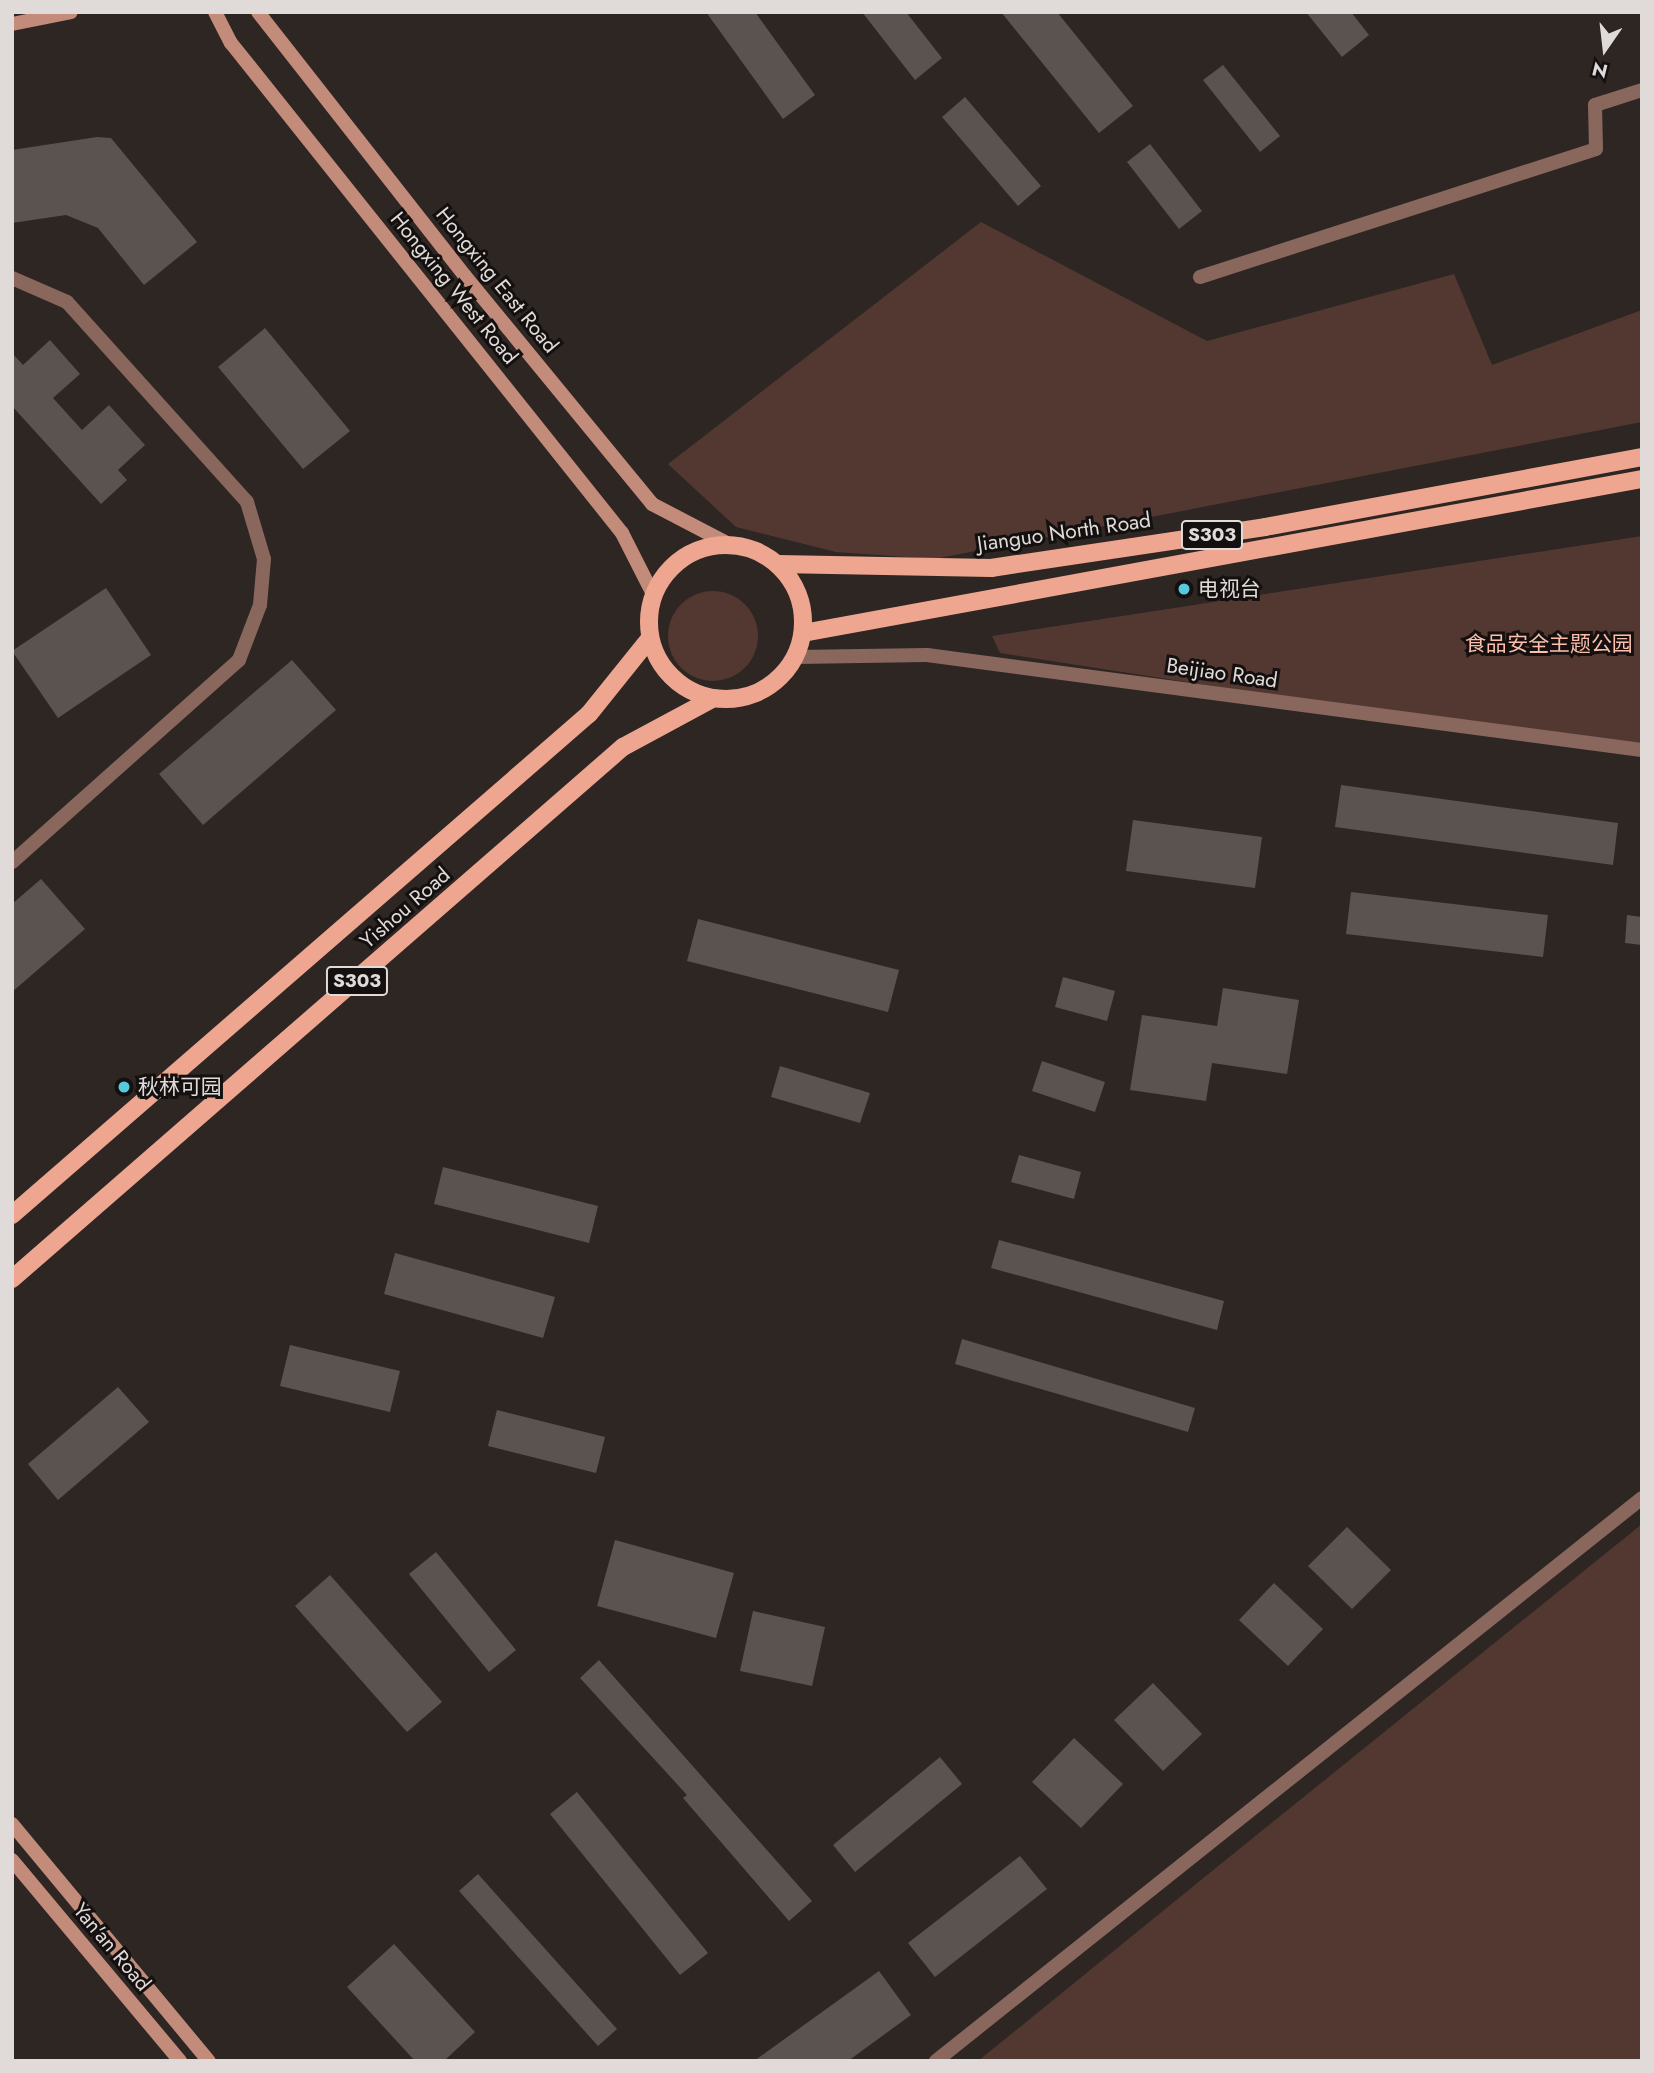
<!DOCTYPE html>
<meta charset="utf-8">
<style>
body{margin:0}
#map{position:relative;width:1654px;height:2073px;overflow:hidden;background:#2d2623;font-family:Jost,"Noto Sans SC",sans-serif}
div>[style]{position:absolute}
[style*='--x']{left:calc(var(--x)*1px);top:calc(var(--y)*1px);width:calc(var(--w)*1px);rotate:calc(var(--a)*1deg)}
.green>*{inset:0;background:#523830}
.round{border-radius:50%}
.building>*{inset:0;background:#5b5350}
.minor>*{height:14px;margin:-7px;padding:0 7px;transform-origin:7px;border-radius:7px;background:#8a675d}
.tertiary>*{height:14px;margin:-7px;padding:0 7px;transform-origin:7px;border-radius:7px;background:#8a675d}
.secondary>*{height:14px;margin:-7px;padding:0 7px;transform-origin:7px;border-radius:7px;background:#c38b7a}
.primary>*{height:18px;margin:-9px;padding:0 9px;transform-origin:9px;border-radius:9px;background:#eea690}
.primary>.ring{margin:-9px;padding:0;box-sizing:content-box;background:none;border:18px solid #eea690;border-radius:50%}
.dots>*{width:19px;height:19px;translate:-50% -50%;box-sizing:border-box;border:4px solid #13100f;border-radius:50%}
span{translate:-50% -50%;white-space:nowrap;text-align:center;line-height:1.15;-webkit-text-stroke:6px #13100f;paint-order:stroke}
.shield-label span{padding:2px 5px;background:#13100f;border:2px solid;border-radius:5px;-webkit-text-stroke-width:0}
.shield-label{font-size:19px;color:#e0dbd9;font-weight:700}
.street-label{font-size:21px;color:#e0dbd9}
.poi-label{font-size:21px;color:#e0dbd9}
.left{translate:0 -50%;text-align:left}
.park-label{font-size:21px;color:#fdbfac}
.frame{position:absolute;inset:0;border:14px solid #e0dbd9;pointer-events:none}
.north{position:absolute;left:1570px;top:14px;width:70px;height:70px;-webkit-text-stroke:5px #13100f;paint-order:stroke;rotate:194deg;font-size:19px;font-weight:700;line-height:28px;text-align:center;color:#e0dbd9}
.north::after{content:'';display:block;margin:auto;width:24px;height:32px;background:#e0dbd9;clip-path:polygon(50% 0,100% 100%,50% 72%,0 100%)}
</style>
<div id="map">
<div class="green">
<i style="clip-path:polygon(981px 222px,1207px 341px,1454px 274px,1492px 365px,1642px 310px,1642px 422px,934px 559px,836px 552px,736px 527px,668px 464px)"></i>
<i style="clip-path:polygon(1642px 536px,1642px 753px,1000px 653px,992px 636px)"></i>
<i class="round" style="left:668px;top:591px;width:90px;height:90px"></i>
<i style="clip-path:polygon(1642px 1524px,1642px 2061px,978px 2061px,1217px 1867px)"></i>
</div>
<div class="building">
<i style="clip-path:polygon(706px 12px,755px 12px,815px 95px,783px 119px)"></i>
<i style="clip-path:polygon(862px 12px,906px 12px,942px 58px,915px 80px)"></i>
<i style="clip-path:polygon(1001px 12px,1057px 12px,1133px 106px,1099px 133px)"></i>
<i style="clip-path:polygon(1306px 12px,1351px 12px,1369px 35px,1342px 57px)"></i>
<i style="clip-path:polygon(1223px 65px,1280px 136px,1260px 152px,1203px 80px)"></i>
<i style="clip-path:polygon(965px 97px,1041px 186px,1018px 206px,942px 117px)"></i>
<i style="clip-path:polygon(97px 137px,111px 138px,197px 242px,144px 285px,98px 228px,66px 215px,12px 223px,12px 150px)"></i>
<i style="clip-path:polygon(1150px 144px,1202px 211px,1179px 229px,1127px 162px)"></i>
<i style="clip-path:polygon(265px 328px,350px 431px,303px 469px,218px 367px)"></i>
<i style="clip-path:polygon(50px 340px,80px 374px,53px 398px,82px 430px,109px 405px,145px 445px,118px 470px,127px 480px,101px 504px,12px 406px,12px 353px,23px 365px)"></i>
<i style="clip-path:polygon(106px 588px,151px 655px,58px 718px,12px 651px)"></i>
<i style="clip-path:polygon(292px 660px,336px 710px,203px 825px,159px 774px)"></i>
<i style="clip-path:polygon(1341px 785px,1618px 823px,1613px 865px,1335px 827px)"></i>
<i style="clip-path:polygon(1133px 820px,1262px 837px,1255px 888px,1126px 871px)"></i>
<i style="clip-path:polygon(41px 879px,85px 929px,12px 992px,12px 904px)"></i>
<i style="clip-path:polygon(1351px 892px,1548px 915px,1543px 957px,1346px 934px)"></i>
<i style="clip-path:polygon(1627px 915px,1642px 917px,1642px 945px,1625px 943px)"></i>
<i style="clip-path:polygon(698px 919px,899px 970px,888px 1012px,687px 961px)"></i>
<i style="clip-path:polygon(1063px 977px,1115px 991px,1107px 1021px,1055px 1007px)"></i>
<i style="clip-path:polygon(1223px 988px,1299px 1000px,1287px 1074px,1212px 1063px,1206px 1101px,1130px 1090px,1142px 1015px,1217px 1026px)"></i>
<i style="clip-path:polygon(1042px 1061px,1105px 1082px,1095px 1112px,1032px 1091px)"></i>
<i style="clip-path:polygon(780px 1066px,870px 1093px,860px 1123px,771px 1097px)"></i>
<i style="clip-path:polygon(1019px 1155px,1081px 1172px,1074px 1199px,1011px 1182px)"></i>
<i style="clip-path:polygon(443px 1167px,598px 1206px,589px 1243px,434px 1204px)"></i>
<i style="clip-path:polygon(999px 1240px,1224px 1301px,1217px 1330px,991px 1268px)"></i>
<i style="clip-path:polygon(395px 1253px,555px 1297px,543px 1338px,384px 1294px)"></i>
<i style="clip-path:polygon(962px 1339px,1195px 1408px,1188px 1432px,955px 1364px)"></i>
<i style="clip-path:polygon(290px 1345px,400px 1371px,390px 1412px,280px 1386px)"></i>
<i style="clip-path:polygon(118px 1387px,149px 1422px,58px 1500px,28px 1464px)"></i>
<i style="clip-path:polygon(497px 1410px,605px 1437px,596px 1473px,488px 1446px)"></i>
<i style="clip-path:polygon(1347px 1527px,1391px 1570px,1352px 1609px,1308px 1566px)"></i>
<i style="clip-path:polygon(615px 1540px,734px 1573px,716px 1638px,597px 1606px)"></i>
<i style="clip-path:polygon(436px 1552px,516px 1650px,489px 1672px,409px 1574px)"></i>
<i style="clip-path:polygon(330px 1575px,442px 1702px,407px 1732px,295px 1606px)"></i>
<i style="clip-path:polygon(1274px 1583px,1323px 1629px,1288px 1666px,1239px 1620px)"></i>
<i style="clip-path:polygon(753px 1611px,825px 1627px,812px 1686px,740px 1671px)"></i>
<i style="clip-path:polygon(599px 1660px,812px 1901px,789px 1921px,683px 1798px,687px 1795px,580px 1678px)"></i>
<i style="clip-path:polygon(1153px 1683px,1202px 1734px,1163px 1771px,1114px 1720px)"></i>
<i style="clip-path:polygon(1074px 1738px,1123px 1784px,1081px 1828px,1032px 1782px)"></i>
<i style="clip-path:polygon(940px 1757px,962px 1784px,855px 1872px,833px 1845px)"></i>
<i style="clip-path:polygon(577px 1792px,708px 1953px,680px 1975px,550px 1814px)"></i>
<i style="clip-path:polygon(1020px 1856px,1047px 1889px,935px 1977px,908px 1943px)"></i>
<i style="clip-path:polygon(478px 1874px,617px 2029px,598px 2046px,459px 1891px)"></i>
<i style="clip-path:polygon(394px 1944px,475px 2032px,444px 2061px,415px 2061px,347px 1987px)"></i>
<i style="clip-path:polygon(879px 1971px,911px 2015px,848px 2061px,754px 2061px)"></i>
</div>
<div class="minor">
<i style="--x:1200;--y:277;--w:416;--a:-17.9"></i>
<i style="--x:1596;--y:149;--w:44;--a:-91.3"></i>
<i style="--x:1595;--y:105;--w:49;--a:-17.7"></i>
<i style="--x:12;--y:278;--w:60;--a:23.6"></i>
<i style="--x:67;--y:302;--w:269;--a:48"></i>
<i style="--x:247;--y:502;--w:59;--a:73.4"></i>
<i style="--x:264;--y:559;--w:46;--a:95"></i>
<i style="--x:260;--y:605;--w:59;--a:110.9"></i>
<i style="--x:239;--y:660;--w:304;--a:138.3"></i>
<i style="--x:936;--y:2061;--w:903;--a:-38.57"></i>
</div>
<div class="tertiary">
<i style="--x:796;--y:657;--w:131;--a:-0.9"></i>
<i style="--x:927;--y:655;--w:721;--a:7.57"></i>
</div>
<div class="secondary">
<i style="--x:215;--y:12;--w:35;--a:63"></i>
<i style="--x:231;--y:43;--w:627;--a:51.41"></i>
<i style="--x:622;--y:533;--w:68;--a:63.1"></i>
<i style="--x:258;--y:12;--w:335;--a:51.9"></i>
<i style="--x:465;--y:276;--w:295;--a:50.6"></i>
<i style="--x:652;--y:504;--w:87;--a:27.5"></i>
<i style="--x:12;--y:24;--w:60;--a:-11.5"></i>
<i style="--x:12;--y:1824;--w:308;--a:50.3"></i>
<i style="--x:12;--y:1860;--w:262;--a:50.1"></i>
</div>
<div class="primary">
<i class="ring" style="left:649px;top:545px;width:136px;height:136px"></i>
<i style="--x:778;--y:564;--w:213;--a:1.1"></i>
<i style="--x:991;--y:568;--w:277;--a:-8.5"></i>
<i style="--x:1265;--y:527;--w:383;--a:-10.5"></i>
<i style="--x:803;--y:633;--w:853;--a:-10.4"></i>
<i style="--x:12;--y:1215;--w:764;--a:-40.97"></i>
<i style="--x:589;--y:714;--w:97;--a:-51.2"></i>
<i style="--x:12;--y:1279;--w:810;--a:-41.05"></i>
<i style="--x:623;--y:747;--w:101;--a:-28.3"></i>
</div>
<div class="dots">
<i style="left:1184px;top:589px;background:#55cade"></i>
<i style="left:124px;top:1087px;background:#55cade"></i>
</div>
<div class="shield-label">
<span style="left:1212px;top:535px">S303</span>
<span style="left:357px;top:981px">S303</span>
</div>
<div class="street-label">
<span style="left:497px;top:280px;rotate:51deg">Hongxing East Road</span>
<span style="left:454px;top:288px;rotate:51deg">Hongxing West Road</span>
<span style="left:1064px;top:532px;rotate:-8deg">Jianguo North Road</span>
<span style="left:1222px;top:673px;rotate:8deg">Beijiao Road</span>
<span style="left:405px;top:908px;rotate:-41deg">Yishou Road</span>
<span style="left:112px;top:1947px;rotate:50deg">Yan'an Road</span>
</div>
<div class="poi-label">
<span class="left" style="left:1198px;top:589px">电视台</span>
<span class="left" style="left:138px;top:1087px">秋林可园</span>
</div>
<div class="park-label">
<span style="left:1549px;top:644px">食品安全主题公园</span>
</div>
<div class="frame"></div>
<div class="north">N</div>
</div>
